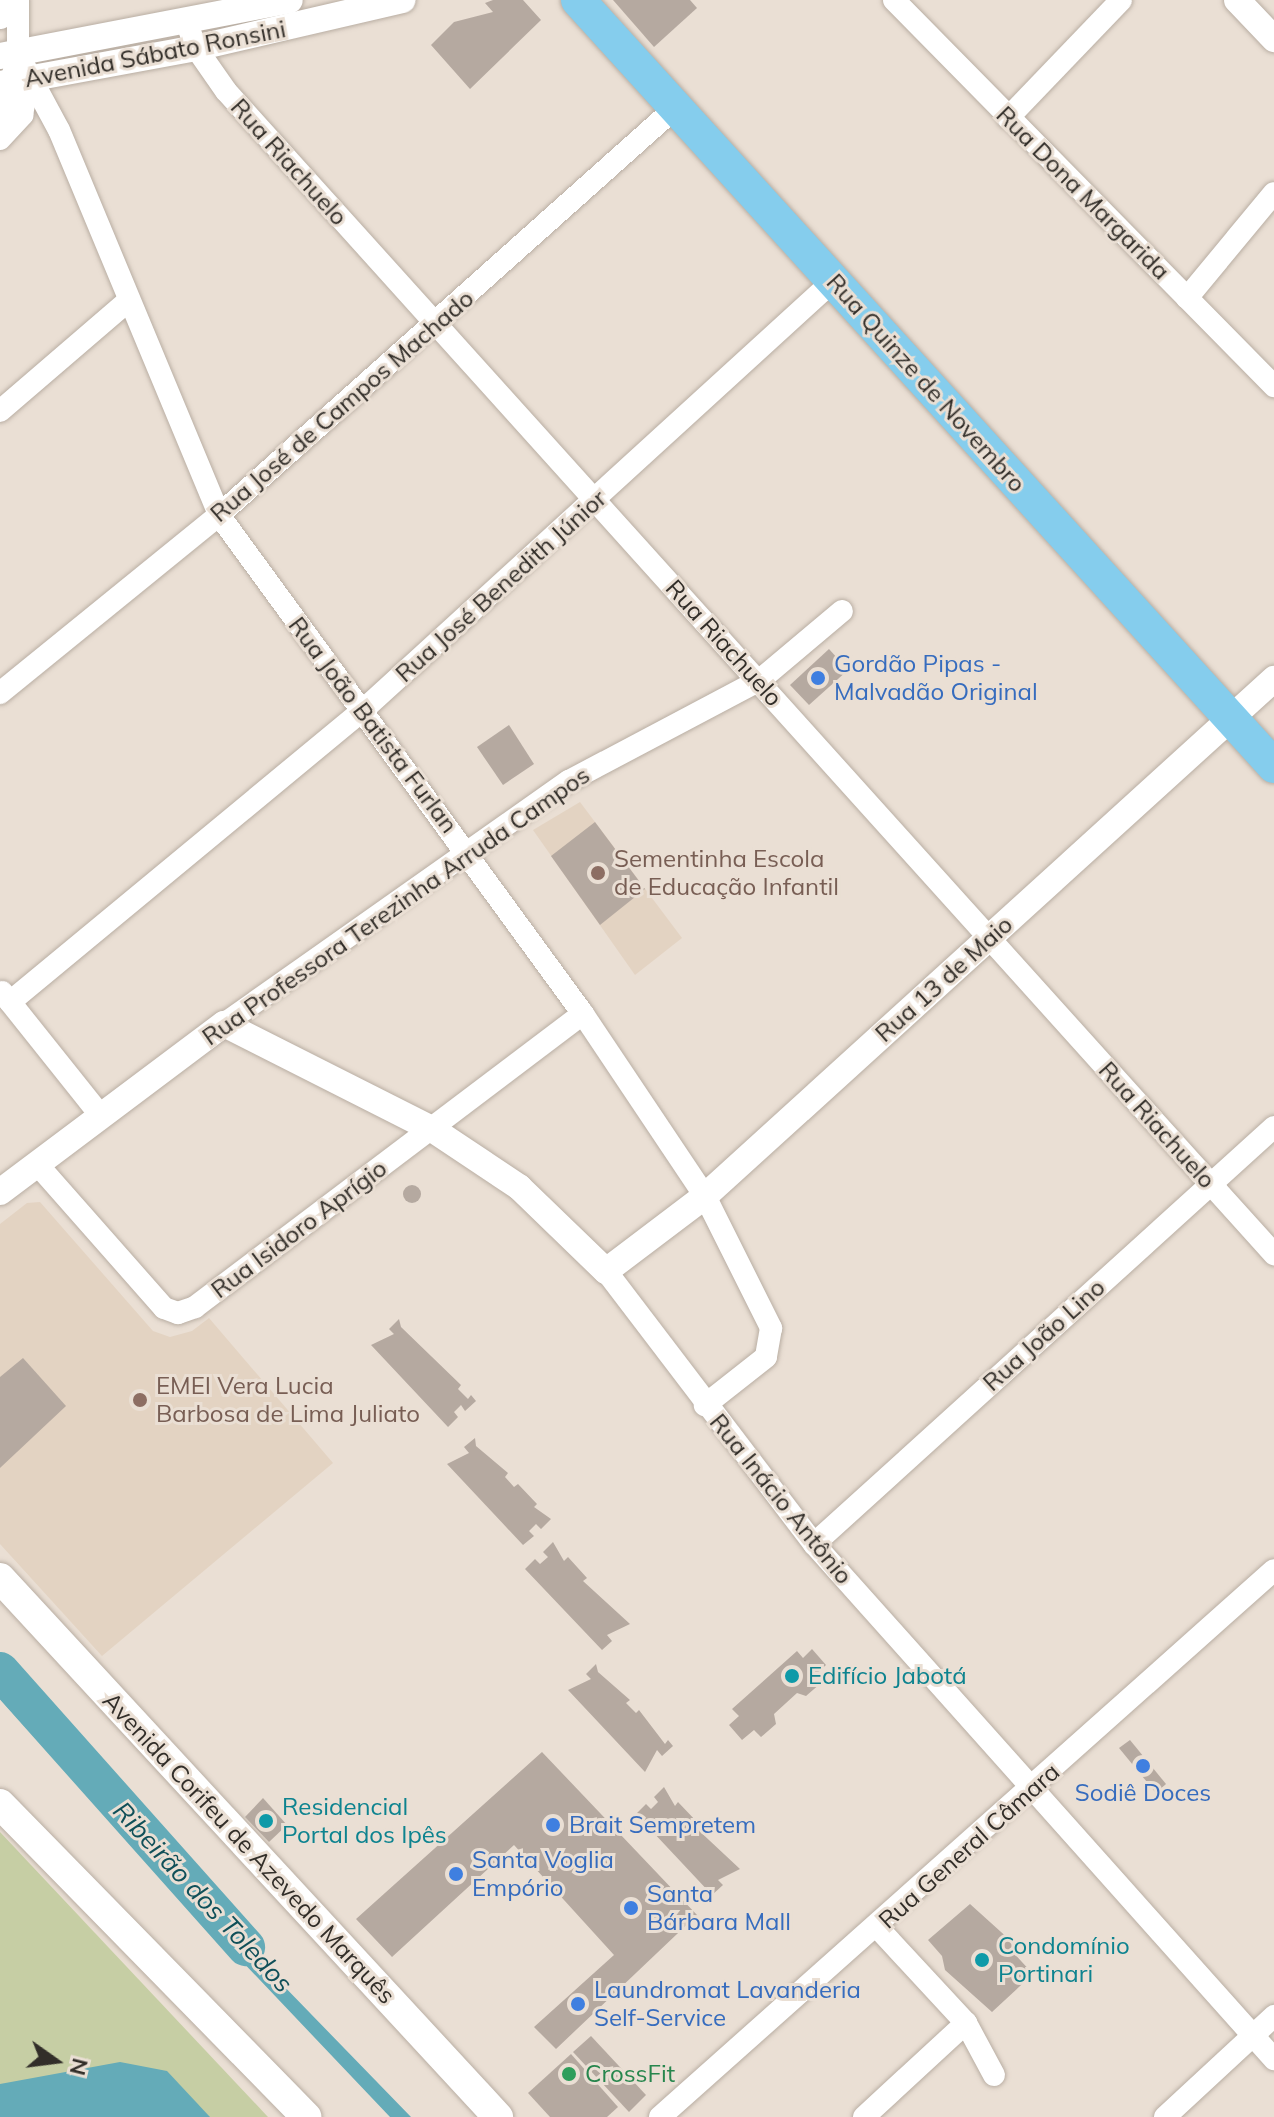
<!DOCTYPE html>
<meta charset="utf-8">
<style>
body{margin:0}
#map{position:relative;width:1274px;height:2117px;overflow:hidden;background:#eadfd4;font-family:Mulish,sans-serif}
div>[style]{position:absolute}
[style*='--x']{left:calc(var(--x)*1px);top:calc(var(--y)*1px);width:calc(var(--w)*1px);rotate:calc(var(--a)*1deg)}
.built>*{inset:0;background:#e3d3c2}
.green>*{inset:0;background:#c6cea4}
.water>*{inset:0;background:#64abb8}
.river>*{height:38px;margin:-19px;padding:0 19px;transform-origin:19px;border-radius:19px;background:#64abb8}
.building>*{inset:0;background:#b5a9a0}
.round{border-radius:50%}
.roads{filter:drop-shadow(0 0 2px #b9aea3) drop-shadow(0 0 2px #b9aea3)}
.minor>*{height:22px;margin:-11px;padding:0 11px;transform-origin:11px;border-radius:11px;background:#fff}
.tertiary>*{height:26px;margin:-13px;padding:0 13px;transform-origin:13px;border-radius:13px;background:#fff}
.secondary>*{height:30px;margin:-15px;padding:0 15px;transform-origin:15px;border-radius:15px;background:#fff}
.primary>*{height:34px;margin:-17px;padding:0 17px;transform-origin:17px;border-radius:17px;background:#85cded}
.dots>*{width:22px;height:22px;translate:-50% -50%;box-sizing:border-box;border:4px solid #eadfd4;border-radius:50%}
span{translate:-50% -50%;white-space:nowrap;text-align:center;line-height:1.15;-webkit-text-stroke:6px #eadfd4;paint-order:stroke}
.street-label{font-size:24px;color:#322e29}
.shop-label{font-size:24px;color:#366cbe}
.left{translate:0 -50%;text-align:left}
.education-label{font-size:24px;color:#785e54}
.culture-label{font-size:24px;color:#0d838f}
.leisure-label{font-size:24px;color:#27864d}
.water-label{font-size:26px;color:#105059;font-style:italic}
.north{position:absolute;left:16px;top:2021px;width:80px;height:80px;-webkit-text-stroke:6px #eadfd4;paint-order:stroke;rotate:104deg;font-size:22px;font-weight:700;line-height:32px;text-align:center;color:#322e29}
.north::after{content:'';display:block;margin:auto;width:28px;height:36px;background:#322e29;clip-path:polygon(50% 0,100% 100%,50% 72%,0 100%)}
</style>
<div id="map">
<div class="built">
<i style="clip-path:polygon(580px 802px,682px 938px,635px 975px,533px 830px)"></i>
<i style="clip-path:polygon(40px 1202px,153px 1331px,170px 1337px,192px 1331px,209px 1318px,333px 1463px,102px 1656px,0 1544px,0 1224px,27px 1203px)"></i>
</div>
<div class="green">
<i style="clip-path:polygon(0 1832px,268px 2117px,0 2117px)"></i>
</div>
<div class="water">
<i style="clip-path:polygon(0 1671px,209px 1909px,411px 2117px,390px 2117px,143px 1857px,0 1699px)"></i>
<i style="clip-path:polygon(120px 2062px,167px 2071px,210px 2117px,0 2117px,0 2084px)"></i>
</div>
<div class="river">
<i style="--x:0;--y:1671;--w:370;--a:48.3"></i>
</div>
<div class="building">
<i style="clip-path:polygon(493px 0,523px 0,541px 20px,470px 89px,431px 45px,454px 22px,493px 12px,485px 3px)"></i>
<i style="clip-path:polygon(613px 0,690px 0,697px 8px,654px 47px)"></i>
<i style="clip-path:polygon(829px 649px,848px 670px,809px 705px,790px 685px)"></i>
<i style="clip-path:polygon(509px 725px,534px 764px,503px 785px,477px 747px)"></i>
<i style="clip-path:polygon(595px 822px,645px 889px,600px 925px,551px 856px)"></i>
<i class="round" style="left:403px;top:1185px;width:18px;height:18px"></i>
<i style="clip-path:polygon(399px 1319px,401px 1327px,461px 1385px,458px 1389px,468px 1399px,471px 1395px,476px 1401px,465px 1411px,461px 1405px,454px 1412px,458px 1417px,448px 1427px,371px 1345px,394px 1334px,389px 1329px)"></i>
<i style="clip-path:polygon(23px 1358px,66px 1406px,0 1468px,0 1377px)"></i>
<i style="clip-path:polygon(475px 1438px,476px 1446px,508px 1473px,505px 1477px,514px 1487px,518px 1484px,537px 1504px,534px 1507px,551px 1519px,541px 1529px,536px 1524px,529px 1531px,534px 1536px,523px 1545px,447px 1464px,469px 1453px,464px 1447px)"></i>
<i style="clip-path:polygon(553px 1542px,564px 1561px,568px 1557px,587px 1578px,583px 1581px,630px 1624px,607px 1635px,612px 1641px,602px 1650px,525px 1569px,535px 1559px,540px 1564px,548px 1557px,543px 1552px)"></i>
<i style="clip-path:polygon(812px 1649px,826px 1665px,815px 1675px,821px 1683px,806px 1696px,797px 1693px,774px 1714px,776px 1724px,761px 1737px,754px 1730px,742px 1740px,729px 1725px,739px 1716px,732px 1709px,797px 1651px,803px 1658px)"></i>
<i style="clip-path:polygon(596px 1664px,598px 1672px,630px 1700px,626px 1703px,636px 1713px,639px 1710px,665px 1744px,668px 1740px,673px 1746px,662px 1756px,657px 1750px,645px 1772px,568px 1690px,591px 1679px,586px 1674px)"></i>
<i style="clip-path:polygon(1130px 1740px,1166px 1784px,1156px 1793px,1119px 1748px)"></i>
<i style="clip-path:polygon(542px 1752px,697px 1915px,556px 2049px,534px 2027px,614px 1955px,514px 1845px,392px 1957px,356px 1919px)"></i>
<i style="clip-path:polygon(664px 1787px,675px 1806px,678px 1802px,698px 1823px,694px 1826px,740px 1869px,718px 1880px,723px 1885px,712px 1895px,636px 1814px,646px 1804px,651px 1809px,658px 1802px,654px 1797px)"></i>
<i style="clip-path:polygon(263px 1798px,287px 1825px,269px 1842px,245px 1817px)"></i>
<i style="clip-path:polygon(970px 1904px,1011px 1941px,1012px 1951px,1033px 1974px,992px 2012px,945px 1970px,942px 1956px,928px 1940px)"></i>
<i style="clip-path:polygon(591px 2036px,646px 2095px,629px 2112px,573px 2052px)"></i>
<i style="clip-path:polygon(571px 2054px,618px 2107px,607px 2117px,550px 2117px,528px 2093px)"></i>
</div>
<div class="roads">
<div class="minor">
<i style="--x:18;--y:0;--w:54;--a:90"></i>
<i style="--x:18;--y:54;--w:86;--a:61.7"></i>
<i style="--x:59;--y:130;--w:417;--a:67.4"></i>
<i style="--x:219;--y:515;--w:618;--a:53.89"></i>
<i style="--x:583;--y:1014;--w:219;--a:56.2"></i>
<i style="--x:705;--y:1196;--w:148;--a:63.4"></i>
<i style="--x:771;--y:1328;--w:29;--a:100"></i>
<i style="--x:766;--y:1357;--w:78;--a:141.8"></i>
<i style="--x:894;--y:0;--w:542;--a:45.45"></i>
<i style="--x:187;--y:24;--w:26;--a:69"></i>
<i style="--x:196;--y:48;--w:52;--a:55.1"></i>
<i style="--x:226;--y:91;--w:1566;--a:47.98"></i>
<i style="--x:1008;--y:118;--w:163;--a:-46.2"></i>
<i style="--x:0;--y:120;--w:55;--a:-74.2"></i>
<i style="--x:0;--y:139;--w:33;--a:-47"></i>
<i style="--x:22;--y:115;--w:36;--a:-79"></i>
<i style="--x:1187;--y:298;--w:136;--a:-50.4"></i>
<i style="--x:0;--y:411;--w:169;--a:-40.7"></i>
<i style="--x:0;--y:693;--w:282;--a:-39.1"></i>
<i style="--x:219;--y:515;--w:611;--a:-41.75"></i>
<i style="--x:2;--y:992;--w:159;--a:51.4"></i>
<i style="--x:10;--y:1002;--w:457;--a:-39.6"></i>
<i style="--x:362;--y:711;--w:638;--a:-42.39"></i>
<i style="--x:224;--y:1024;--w:422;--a:-35.2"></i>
<i style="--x:569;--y:781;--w:216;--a:-27.9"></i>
<i style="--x:760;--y:680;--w:107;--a:-40.1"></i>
<i style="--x:37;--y:1164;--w:192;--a:48.6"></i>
<i style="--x:164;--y:1308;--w:15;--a:20"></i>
<i style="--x:178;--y:1313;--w:18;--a:-19"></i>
<i style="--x:195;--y:1307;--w:486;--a:-37.1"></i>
<i style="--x:606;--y:1271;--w:343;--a:52.7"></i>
<i style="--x:814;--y:1544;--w:691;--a:48.23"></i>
<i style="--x:814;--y:1544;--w:621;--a:-42.19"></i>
<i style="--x:966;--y:2023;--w:59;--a:61.7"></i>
<i style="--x:660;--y:2117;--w:822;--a:-41.7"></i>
<i style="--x:864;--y:2117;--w:139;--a:-42.7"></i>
<i style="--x:966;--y:2023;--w:131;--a:-132.8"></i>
<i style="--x:1165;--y:2117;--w:149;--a:-42.8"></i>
</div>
<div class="tertiary">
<i style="--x:1237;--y:0;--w:54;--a:46.5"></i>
<i style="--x:0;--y:16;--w:21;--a:-51"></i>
<i style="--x:0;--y:56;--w:295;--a:-10.9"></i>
<i style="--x:0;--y:84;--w:199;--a:-10.4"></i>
<i style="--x:196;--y:48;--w:212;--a:-13.1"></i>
<i style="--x:0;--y:1192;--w:280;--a:-36.9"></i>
<i style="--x:224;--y:1024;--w:233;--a:26.8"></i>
<i style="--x:432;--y:1129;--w:105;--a:33.7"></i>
<i style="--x:519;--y:1187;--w:121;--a:44"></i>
<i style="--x:606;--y:1271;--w:124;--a:-37.1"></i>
<i style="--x:705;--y:1196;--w:769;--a:-42.26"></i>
</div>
<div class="secondary">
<i style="--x:0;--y:1578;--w:734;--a:47.26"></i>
<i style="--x:0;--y:1804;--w:438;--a:45.6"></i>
</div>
<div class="primary">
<i style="--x:578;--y:0;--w:1035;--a:47.74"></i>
</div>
</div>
<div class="dots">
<i style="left:818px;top:678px;background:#3f7fe0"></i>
<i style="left:598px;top:873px;background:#8d6e63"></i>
<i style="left:140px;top:1400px;background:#8d6e63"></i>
<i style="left:792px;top:1676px;background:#0f9aa8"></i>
<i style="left:1143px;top:1766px;background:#3f7fe0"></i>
<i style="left:266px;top:1821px;background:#0f9aa8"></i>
<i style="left:553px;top:1825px;background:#3f7fe0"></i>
<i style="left:456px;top:1874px;background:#3f7fe0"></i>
<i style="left:631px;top:1908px;background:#3f7fe0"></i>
<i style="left:982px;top:1960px;background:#0f9aa8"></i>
<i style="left:578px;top:2004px;background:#3f7fe0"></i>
<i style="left:569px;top:2074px;background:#2e9e5b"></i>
</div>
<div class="street-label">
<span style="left:155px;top:54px;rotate:-11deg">Avenida Sábato Ronsini</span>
<span style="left:289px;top:162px;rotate:48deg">Rua Riachuelo</span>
<span style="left:1083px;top:193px;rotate:45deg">Rua Dona Margarida</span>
<span style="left:926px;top:383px;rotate:48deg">Rua Quinze de Novembro</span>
<span style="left:342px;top:406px;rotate:-41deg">Rua José de Campos Machado</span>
<span style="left:501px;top:586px;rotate:-42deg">Rua José Benedith Júnior</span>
<span style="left:724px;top:643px;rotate:48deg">Rua Riachuelo</span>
<span style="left:373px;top:725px;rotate:53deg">Rua João Batista Furlan</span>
<span style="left:396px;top:906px;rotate:-35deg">Rua Professora Terezinha Arruda Campos</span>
<span style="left:944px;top:979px;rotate:-42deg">Rua 13 de Maio</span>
<span style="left:1157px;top:1125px;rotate:48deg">Rua Riachuelo</span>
<span style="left:299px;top:1229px;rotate:-37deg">Rua Isidoro Aprígio</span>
<span style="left:1044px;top:1335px;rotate:-42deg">Rua João Lino</span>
<span style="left:781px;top:1499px;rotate:51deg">Rua Inácio Antônio</span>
<span style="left:969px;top:1846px;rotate:-42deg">Rua General Câmara</span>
<span style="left:249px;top:1848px;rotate:47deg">Avenida Corifeu de Azevedo Marquês</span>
</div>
<div class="shop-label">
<span class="left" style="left:834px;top:678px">Gordão Pipas -<br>Malvadão Original</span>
<span style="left:1143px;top:1793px">Sodiê Doces</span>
<span class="left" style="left:569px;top:1825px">Brait Sempretem</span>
<span class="left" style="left:472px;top:1874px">Santa Voglia<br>Empório</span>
<span class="left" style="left:647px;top:1908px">Santa<br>Bárbara Mall</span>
<span class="left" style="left:594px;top:2004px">Laundromat Lavanderia<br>Self-Service</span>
</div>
<div class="education-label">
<span class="left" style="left:614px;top:873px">Sementinha Escola<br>de Educação Infantil</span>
<span class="left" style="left:156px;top:1400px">EMEI Vera Lucia<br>Barbosa de Lima Juliato</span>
</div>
<div class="culture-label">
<span class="left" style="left:808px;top:1676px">Edifício Jabotá</span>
<span class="left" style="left:282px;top:1821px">Residencial<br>Portal dos Ipês</span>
<span class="left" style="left:998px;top:1960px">Condomínio<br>Portinari</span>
</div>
<div class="leisure-label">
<span class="left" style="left:585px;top:2074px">CrossFit</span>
</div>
<div class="water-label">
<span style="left:203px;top:1897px;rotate:47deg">Ribeirão dos Toledos</span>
</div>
<div class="north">N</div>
</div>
